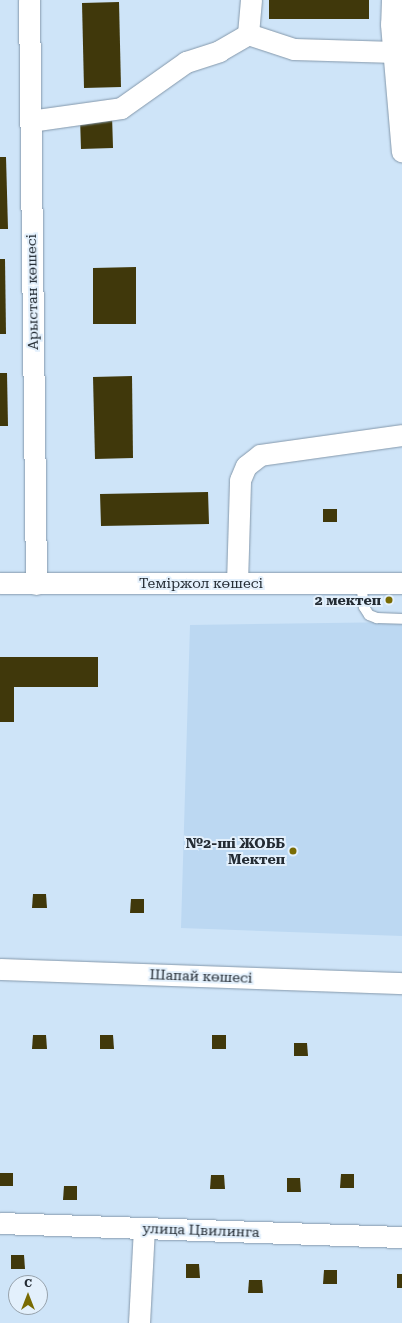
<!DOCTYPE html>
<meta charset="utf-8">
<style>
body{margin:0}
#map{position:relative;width:402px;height:1323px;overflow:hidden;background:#cee4f8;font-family:"Roboto Serif",serif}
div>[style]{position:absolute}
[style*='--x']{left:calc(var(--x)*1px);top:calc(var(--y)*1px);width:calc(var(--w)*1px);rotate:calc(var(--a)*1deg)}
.built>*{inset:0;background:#bcd8f2}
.building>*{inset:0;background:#40380b}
.roads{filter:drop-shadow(0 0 1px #8498ab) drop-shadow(0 0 1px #8498ab)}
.lane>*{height:10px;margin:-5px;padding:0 5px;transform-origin:5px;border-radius:5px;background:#fff}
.street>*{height:21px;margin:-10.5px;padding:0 10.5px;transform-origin:10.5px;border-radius:10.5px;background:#fff}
.dots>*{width:11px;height:11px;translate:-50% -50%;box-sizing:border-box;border:2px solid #e3f0fc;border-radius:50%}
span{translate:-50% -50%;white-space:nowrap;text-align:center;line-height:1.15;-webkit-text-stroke:4px #e3f0fc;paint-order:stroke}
.street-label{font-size:14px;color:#242c34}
.poi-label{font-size:14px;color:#242c34;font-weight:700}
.right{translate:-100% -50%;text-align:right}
.north{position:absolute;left:8px;top:1275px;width:40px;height:40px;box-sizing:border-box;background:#e3f0fc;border:1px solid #97a2ac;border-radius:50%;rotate:0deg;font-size:11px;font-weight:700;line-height:16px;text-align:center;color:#242c34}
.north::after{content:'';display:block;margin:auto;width:14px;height:18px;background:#796b03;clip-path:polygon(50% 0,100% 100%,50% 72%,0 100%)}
</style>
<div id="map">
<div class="built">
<i style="clip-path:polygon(402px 622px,402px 936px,181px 928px,190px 625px)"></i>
</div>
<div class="building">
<i style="clip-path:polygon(269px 0,369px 0,369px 19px,269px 19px)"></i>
<i style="clip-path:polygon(119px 2px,121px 87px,84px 88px,82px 3px)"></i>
<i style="clip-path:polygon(112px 116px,113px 148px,81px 149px,80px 118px)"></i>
<i style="clip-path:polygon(0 157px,6px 157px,8px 229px,0 229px)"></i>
<i style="clip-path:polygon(0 259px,5px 259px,6px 334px,0 334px)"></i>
<i style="clip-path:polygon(136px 267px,136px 324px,93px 324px,93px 268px)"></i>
<i style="clip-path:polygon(0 373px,7px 373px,8px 426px,0 426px)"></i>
<i style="clip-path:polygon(132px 376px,133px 458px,95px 459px,93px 377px)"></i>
<i style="clip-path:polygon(208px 492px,209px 524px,101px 526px,100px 494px)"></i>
<i style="clip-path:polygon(323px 509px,337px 509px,337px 522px,323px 522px)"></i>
<i style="clip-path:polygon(0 657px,98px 657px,98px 687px,14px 687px,14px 722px,0 722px)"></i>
<i style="clip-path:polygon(33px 894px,46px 894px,47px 908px,32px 908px)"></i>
<i style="clip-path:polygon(131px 899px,144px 899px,144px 913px,130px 913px)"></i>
<i style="clip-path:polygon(33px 1035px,46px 1035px,47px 1049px,32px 1049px)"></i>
<i style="clip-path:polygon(100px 1035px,113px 1035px,114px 1049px,100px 1049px)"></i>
<i style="clip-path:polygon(212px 1035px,226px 1035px,226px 1049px,212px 1049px)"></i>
<i style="clip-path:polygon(294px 1043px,307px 1043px,308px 1056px,294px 1056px)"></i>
<i style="clip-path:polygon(0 1173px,13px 1173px,13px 1186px,0 1186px)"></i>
<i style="clip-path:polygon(341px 1174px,354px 1174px,354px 1188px,340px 1188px)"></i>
<i style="clip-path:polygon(211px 1175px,224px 1175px,225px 1189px,210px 1189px)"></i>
<i style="clip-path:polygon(287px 1178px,300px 1178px,301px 1192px,287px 1192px)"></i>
<i style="clip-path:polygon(64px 1186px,77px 1186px,77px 1200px,63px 1200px)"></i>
<i style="clip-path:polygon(11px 1255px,24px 1255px,25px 1269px,11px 1269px)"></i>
<i style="clip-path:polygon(186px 1264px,199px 1264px,200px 1278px,186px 1278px)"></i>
<i style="clip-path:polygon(324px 1270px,337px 1270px,337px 1284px,323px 1284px)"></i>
<i style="clip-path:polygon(397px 1274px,402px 1274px,402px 1288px,397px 1288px)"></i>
<i style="clip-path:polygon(249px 1280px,262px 1280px,263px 1293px,248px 1293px)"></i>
</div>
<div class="roads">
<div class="lane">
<i style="--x:361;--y:583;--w:24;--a:83"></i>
<i style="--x:364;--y:607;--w:9;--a:58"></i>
<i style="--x:369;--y:615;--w:9;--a:21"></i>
<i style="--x:377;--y:618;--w:25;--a:2"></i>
</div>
<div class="street">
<i style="--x:29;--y:0;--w:584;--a:89.31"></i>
<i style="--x:392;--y:0;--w:24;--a:92"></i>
<i style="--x:391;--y:24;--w:128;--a:85.1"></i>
<i style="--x:248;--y:34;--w:48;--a:18.1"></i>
<i style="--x:294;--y:49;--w:101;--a:1.7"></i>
<i style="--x:30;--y:121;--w:92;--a:-8.1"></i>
<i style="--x:121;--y:108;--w:80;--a:-35.3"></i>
<i style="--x:186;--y:62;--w:35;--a:-18"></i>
<i style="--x:219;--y:51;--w:34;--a:-30"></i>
<i style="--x:248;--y:34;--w:34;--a:-85"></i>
<i style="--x:0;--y:583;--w:402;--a:0"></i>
<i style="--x:237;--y:583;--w:103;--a:-88.3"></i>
<i style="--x:240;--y:480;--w:15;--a:-67"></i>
<i style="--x:246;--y:466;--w:18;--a:-38"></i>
<i style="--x:260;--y:455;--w:143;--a:-8"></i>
<i style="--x:0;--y:969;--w:402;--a:2"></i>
<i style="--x:0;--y:1223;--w:402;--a:2"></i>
<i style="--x:139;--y:1323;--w:95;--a:-87"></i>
</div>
</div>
<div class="dots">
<i style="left:389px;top:600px;background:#796b03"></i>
<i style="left:293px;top:851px;background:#796b03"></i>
</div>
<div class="street-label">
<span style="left:32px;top:292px;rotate:-91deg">Арыстан көшесі</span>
<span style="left:201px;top:583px">Теміржол көшесі</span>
<span style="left:201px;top:976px;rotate:2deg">Шапай көшесі</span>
<span style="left:201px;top:1230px;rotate:2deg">улица Цвилинга</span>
</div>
<div class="poi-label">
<span class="right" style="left:381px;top:600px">2 мектеп</span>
<span class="right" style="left:285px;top:851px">№2-ші ЖОББ<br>Мектеп</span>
</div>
<div class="north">С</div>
</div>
